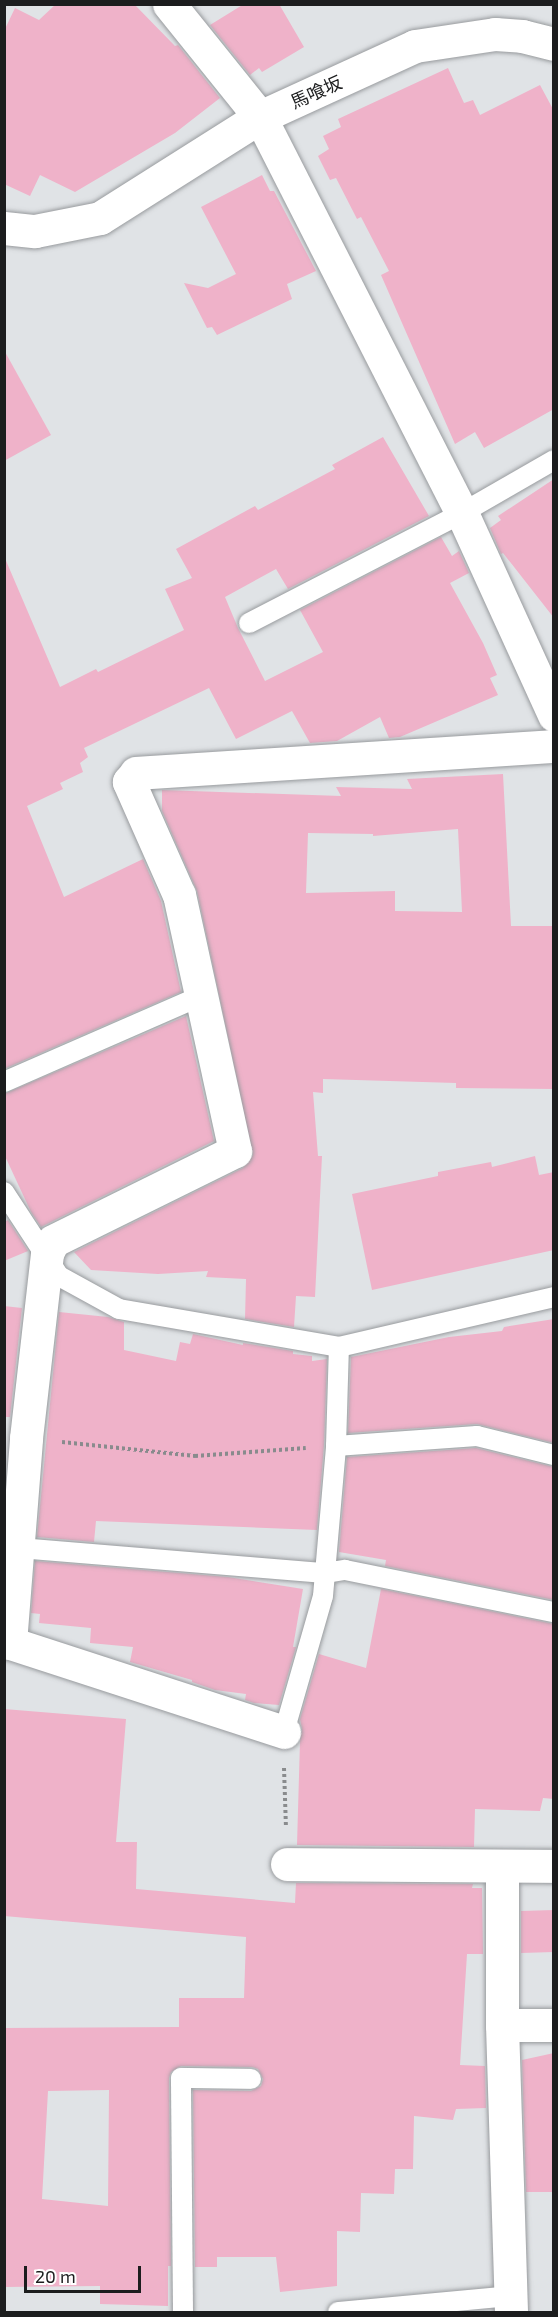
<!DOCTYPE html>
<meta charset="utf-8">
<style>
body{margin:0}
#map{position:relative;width:558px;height:2317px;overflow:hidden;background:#e0e3e6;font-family:"Exo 2","Noto Sans JP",sans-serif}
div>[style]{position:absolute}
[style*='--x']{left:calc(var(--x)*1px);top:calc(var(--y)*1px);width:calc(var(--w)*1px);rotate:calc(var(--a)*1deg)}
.building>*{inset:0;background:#efb2c9}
.path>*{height:4px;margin-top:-2px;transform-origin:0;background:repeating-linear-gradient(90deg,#898b8d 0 3px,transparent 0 6px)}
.roads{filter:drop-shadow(0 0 2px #989b9e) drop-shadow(0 0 2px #989b9e)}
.service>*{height:20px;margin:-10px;padding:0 10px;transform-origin:10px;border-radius:10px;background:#fff}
.minor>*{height:33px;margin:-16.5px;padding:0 16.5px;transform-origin:16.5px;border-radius:16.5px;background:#fff}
span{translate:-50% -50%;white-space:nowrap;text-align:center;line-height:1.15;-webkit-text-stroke:6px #fff;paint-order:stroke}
.street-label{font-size:18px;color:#1c1d1e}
.frame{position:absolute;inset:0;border:6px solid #1c1d1e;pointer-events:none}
.scale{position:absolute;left:24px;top:2266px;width:117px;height:27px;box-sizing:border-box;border:3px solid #1c1d1e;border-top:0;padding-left:8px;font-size:18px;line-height:21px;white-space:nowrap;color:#1c1d1e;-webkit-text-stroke:4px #fff;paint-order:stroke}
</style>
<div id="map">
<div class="building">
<i style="clip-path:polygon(56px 4px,134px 4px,175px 46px,178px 45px,220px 98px,175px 133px,75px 192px,40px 175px,30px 196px,4px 184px,4px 31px,15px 8px,39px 20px)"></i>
<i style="clip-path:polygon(244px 4px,279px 4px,304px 47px,262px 72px,259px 68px,250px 75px,210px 25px)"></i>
<i style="clip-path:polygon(448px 68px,464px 103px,473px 100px,480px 115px,540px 85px,554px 111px,554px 409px,484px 448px,475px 432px,455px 444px,381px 275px,389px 271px,361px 217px,357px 219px,336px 178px,330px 180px,318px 156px,329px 149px,323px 136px,341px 127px,338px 119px)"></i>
<i style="clip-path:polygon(262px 175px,270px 191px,274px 191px,316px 271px,287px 284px,292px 299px,217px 335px,212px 327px,207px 328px,184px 283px,208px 288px,236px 274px,201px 207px)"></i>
<i style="clip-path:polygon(4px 350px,51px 435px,4px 461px)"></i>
<i style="clip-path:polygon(383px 437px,429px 516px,288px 589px,276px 569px,225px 597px,238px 628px,265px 681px,323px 652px,300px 610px,441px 537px,452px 556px,459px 551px,469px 573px,450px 583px,483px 643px,497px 675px,490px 678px,498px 695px,400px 737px,389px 738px,380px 717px,337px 741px,310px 743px,292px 711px,236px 739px,209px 688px,84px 748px,88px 757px,80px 763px,83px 772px,60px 783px,63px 789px,27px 806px,64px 897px,143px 859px,161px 901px,181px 992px,4px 1069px,4px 556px,60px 687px,96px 669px,98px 672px,184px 630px,165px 589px,192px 578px,176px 549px,255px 506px,258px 510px,335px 469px,332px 465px)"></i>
<i style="clip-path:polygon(554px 479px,554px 618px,503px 553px,501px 554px,490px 528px,501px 520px,498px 516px)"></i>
<i style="clip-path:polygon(evenodd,503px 774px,511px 926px,554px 926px,554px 1089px,456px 1088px,456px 1083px,323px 1079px,323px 1093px,313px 1092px,318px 1156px,322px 1156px,315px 1297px,296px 1296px,294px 1327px,245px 1319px,246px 1279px,206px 1277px,208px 1271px,158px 1274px,91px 1270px,74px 1252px,243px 1168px,253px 1155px,197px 891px,162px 811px,162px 790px,341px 796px,336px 787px,412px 789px,407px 779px,503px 774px,458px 829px,462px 912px,395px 911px,395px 891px,306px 893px,308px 833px,373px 834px,373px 836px,458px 829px)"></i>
<i style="clip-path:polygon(186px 1016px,214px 1141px,41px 1227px,31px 1212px,4px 1154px,4px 1094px)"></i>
<i style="clip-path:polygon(535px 1156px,539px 1175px,554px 1172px,554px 1250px,372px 1290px,352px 1194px,438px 1176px,438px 1172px,491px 1162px,492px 1167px)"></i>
<i style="clip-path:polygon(8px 1220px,28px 1251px,4px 1261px,4px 1222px)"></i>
<i style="clip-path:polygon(4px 1306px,22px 1308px,10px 1417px,4px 1417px)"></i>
<i style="clip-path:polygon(59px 1312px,108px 1317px,124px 1322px,124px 1350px,176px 1361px,180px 1342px,190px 1344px,193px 1334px,243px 1345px,243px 1343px,293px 1351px,293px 1354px,312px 1356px,312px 1361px,327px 1359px,324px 1445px,317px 1530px,96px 1521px,94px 1542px,37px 1537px)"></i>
<i style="clip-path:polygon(554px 1319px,554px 1443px,477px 1424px,348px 1433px,351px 1357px,449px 1337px,502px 1331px,504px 1327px)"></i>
<i style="clip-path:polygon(476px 1448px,554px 1467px,554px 1600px,385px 1566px,386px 1560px,339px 1552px,347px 1457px)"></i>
<i style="clip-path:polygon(35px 1561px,228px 1577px,303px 1589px,293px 1647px,296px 1647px,279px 1705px,254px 1703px,245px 1700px,246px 1694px,215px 1690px,192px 1682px,192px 1680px,130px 1662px,133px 1647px,90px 1643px,91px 1628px,39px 1623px,40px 1614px,31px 1613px)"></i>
<i style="clip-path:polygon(381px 1589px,554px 1624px,554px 1799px,543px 1798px,540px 1811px,475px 1809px,474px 1847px,297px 1845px,300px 1741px,302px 1729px,300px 1719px,319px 1654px,366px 1668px)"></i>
<i style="clip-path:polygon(evenodd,4px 1709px,126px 1719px,116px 1842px,137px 1842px,136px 1889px,295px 1903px,296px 1883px,473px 1884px,472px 1888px,482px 1888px,483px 1954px,467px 1954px,460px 2065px,485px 2066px,486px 2108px,456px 2109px,453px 2120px,414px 2116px,413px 2169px,395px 2169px,394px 2194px,361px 2193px,360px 2232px,337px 2231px,337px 2286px,280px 2292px,276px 2257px,217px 2257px,217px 2267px,195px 2267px,193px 2090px,251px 2091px,261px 2086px,263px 2079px,258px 2069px,252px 2067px,181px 2066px,171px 2072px,169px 2078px,171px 2266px,168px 2266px,168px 2306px,100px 2304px,100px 2286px,4px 2287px,4px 2028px,179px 2027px,179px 1998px,244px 1998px,246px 1937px,4px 1916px,4px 1709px,109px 2090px,108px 2206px,42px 2199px,48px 2091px,109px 2090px)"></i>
<i style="clip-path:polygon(554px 1910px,554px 1952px,521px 1953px,521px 1911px)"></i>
<i style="clip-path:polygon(554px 2053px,554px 2192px,526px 2192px,522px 2060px)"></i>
</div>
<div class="path">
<i style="--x:62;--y:1442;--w:134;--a:6"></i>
<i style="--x:195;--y:1456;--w:111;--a:-4.1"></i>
<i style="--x:284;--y:1768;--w:59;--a:88.1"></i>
</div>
<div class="roads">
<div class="service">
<i style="--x:249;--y:623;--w:240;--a:-27.3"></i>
<i style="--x:462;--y:513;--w:106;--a:-29.9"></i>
<i style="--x:4;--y:1082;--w:215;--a:-23.6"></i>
<i style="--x:4;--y:1192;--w:100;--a:56.8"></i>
<i style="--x:59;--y:1276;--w:68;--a:28.8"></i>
<i style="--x:119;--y:1309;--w:223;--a:9.8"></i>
<i style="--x:339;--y:1347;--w:221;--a:-13.1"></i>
<i style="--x:336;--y:1446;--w:141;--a:-4.1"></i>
<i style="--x:477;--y:1436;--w:79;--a:13.9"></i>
<i style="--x:7;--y:1547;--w:319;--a:4.7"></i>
<i style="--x:325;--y:1573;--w:20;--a:-9"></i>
<i style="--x:345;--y:1570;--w:213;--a:11.4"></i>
<i style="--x:284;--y:1732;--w:141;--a:-74"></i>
<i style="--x:323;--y:1596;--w:151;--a:-85"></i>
<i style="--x:336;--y:1446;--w:99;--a:-88.3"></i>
<i style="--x:183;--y:2312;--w:234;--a:-90.5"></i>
<i style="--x:181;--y:2078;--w:70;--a:0.8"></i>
<i style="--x:338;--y:2312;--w:173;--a:-5.3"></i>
</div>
<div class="minor">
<i style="--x:169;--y:4;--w:145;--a:51.2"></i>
<i style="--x:260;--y:117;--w:445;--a:63"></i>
<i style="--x:462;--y:513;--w:222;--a:65.5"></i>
<i style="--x:4;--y:228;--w:31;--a:6"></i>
<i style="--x:35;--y:231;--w:66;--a:-11.3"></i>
<i style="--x:100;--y:218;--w:189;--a:-32.3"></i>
<i style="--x:260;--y:117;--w:170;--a:-24.6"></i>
<i style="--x:415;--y:46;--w:81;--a:-8.5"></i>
<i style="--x:495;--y:34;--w:27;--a:4"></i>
<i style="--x:522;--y:36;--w:33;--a:14"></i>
<i style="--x:284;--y:1732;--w:288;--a:-162"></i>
<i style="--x:10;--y:1643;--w:206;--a:-85.5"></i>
<i style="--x:26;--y:1438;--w:186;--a:-83.5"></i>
<i style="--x:47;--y:1253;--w:13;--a:-63"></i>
<i style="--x:53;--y:1241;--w:203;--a:-26.3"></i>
<i style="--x:235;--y:1151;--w:262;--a:-102.3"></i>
<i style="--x:179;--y:895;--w:124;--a:-113.9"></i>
<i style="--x:129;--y:782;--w:11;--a:-52"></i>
<i style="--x:136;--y:773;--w:419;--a:-3.7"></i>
<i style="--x:287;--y:1864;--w:267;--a:0.4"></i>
<i style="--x:502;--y:1867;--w:158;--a:90"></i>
<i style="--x:502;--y:2025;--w:287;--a:88.2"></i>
<i style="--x:502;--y:2025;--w:52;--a:0"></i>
</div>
</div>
<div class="street-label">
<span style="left:316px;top:92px;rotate:-24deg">馬喰坂</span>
</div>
<div class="frame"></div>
<div class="scale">20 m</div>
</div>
